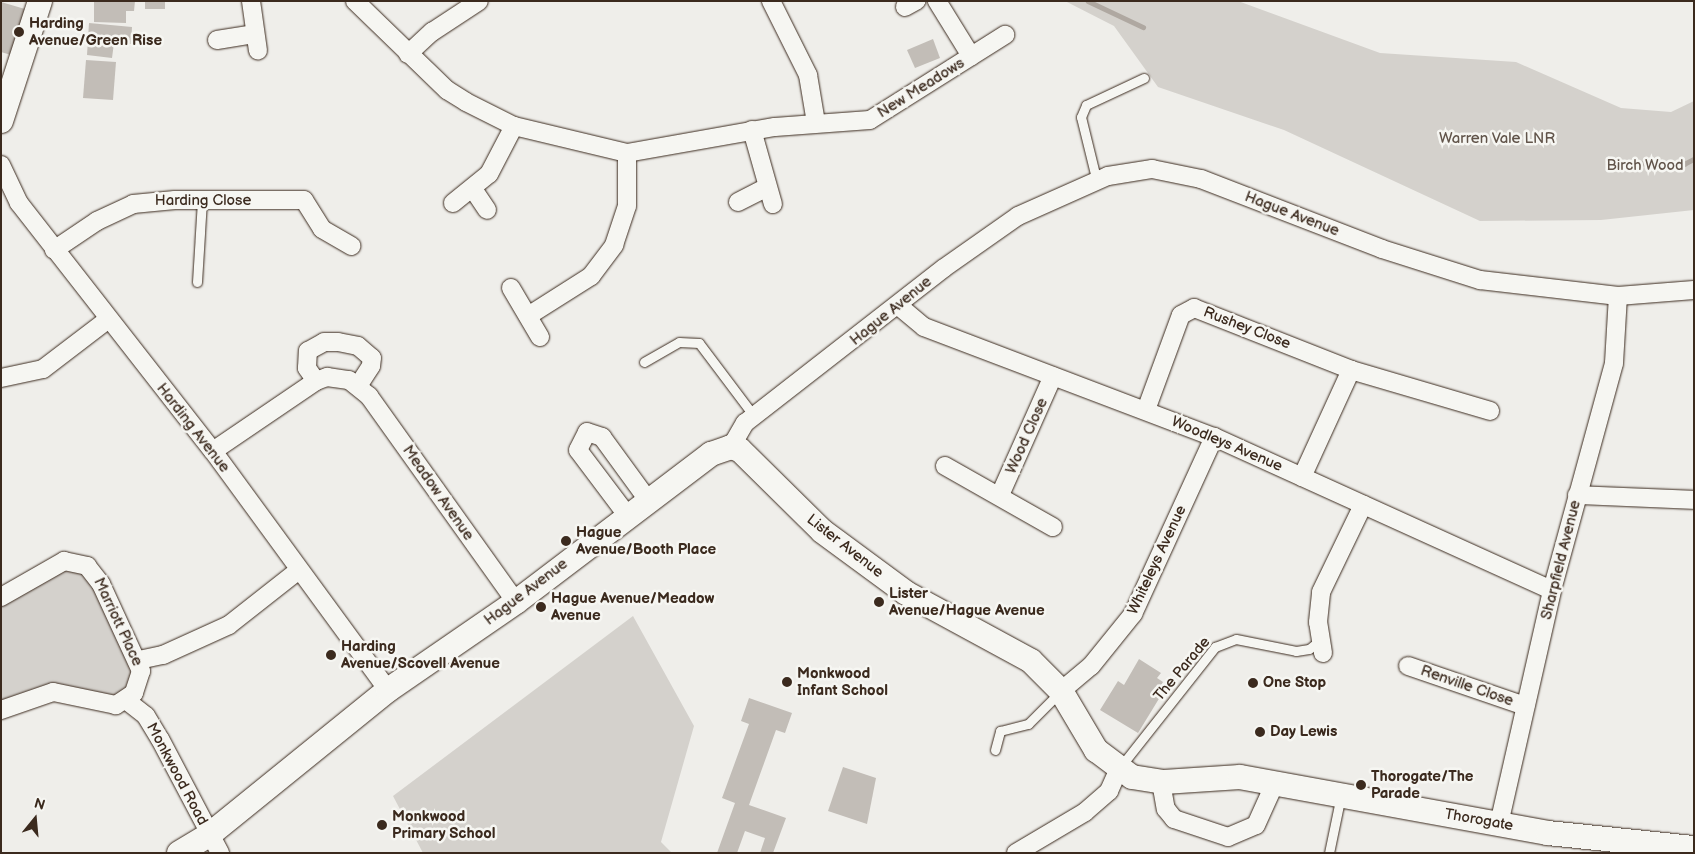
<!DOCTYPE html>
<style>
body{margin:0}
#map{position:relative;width:1695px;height:854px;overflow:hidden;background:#efeeea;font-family:"Balsamiq Sans",sans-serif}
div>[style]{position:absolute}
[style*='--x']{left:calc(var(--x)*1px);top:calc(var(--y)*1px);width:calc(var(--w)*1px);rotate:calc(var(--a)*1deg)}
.green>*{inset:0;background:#d4d1cc}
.stream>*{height:4.5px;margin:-2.25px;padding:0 2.25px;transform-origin:2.25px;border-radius:2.25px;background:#afa8a1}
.building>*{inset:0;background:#c2bdb7}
.roads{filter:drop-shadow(0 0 1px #3b2a1e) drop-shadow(0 0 1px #3b2a1e)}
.lane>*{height:9px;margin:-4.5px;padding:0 4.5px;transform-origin:4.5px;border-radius:4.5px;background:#f6f6f2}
.street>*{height:18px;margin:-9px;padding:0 9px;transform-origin:9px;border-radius:9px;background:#f6f6f2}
.secondary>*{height:24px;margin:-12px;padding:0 12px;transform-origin:12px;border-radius:12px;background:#f6f6f2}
.dots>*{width:14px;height:14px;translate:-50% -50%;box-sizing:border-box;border:2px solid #f6f6f2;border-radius:50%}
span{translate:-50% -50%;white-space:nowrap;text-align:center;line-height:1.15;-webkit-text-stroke:5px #f6f6f2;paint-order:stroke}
.poi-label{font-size:15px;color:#3b2a1e;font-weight:700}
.left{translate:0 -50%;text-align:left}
.street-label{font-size:15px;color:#3b2a1e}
.park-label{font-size:15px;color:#61544a}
.frame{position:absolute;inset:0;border:2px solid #3b2a1e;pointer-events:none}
.north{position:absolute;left:10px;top:794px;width:50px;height:50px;-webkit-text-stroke:4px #f6f6f2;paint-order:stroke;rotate:17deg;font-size:14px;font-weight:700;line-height:20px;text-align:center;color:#3b2a1e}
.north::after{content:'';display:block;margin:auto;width:18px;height:22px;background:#3b2a1e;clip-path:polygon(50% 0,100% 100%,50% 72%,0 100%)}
</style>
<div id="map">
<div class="green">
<i style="clip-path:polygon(1065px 1px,1238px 1px,1380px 53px,1516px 62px,1621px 108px,1671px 112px,1694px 101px,1694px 210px,1601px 220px,1480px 221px,1284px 130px,1158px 87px,1114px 26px)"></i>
<i style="clip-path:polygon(52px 566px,87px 566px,139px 660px,127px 701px,84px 695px,1px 710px,1px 597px)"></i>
<i style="clip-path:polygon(633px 616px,694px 726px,661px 842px,672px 853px,423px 853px,393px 796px)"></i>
</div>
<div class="stream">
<i style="--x:1088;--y:1;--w:61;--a:25.3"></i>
<i style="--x:1612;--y:163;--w:72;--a:0.8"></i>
<i style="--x:1684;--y:164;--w:11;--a:-27"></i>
</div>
<div class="building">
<i style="clip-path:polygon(94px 1px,135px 1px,134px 11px,126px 11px,126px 23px,94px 22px)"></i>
<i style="clip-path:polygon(145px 1px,165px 1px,165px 9px,145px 9px)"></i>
<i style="clip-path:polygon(1px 2px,25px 9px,11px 55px,1px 52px)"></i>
<i style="clip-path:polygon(89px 23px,132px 27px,131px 44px,114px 43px,112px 58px,87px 55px)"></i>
<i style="clip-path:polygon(933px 39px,940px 58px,915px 68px,907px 50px)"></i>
<i style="clip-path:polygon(86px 60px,116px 62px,113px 100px,83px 98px)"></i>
<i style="clip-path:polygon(1139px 659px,1161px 673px,1157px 678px,1163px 682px,1156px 694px,1160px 697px,1138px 733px,1100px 710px,1118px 681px,1124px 685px)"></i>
<i style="clip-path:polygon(749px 698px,792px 713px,785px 733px,776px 730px,749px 805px,786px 818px,773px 853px,760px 853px,765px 838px,745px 831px,737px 853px,717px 853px,735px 803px,722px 798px,749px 724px,741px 721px)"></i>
<i style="clip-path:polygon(843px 767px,876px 778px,867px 824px,828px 811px)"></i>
</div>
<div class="roads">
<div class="lane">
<i style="--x:1096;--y:178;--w:63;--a:-103.8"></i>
<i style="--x:1081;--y:117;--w:13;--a:-67"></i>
<i style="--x:1086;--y:105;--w:64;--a:-25"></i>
<i style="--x:197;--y:282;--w:82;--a:-86.5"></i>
<i style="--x:644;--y:362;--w:40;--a:-29.7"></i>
<i style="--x:679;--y:342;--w:20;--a:3"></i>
<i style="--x:699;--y:343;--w:91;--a:53"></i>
<i style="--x:995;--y:750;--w:20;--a:-75"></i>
<i style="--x:1000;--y:731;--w:29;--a:-14"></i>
<i style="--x:1028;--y:724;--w:47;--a:-45"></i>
<i style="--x:1121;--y:766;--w:152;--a:-51.7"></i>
<i style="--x:1215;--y:647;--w:22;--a:-21"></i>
<i style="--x:1236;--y:639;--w:61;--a:11.3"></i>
<i style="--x:1296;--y:651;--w:13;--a:-9"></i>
<i style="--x:1309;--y:649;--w:14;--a:-39"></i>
<i style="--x:1329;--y:853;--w:59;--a:-78.3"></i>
</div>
<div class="street">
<i style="--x:251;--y:1;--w:50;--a:82"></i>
<i style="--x:355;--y:1;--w:128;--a:44.1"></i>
<i style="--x:447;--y:90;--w:22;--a:32"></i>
<i style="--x:466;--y:102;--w:54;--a:26.6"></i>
<i style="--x:514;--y:126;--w:116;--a:13.4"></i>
<i style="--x:627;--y:153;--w:150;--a:-10"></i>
<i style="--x:775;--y:127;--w:95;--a:-4.2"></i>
<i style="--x:870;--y:120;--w:160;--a:-32.2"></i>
<i style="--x:771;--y:1;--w:83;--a:63.4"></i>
<i style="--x:808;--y:75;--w:49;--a:80.5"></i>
<i style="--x:937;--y:1;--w:65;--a:58.3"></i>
<i style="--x:905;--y:7;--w:13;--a:-29"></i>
<i style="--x:217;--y:40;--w:37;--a:-9"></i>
<i style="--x:408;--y:54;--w:33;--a:-43"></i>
<i style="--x:432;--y:32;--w:56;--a:-33.4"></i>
<i style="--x:752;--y:130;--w:77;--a:74.2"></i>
<i style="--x:1;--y:165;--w:42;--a:64.7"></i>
<i style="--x:19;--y:203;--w:315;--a:52"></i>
<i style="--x:213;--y:451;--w:296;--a:53.8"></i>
<i style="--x:473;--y:189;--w:25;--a:56"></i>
<i style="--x:738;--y:202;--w:30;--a:-27"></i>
<i style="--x:453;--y:203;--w:46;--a:-38.9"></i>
<i style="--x:489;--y:174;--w:54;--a:-62.5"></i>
<i style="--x:54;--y:250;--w:52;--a:-34"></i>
<i style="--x:97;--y:221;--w:40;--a:-25"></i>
<i style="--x:133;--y:204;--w:42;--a:-5.4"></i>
<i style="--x:175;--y:200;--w:129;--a:0"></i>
<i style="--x:304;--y:200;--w:34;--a:58"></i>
<i style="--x:322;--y:229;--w:34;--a:30"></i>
<i style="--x:511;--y:288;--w:57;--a:59.4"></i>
<i style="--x:900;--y:307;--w:31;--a:40"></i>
<i style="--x:924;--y:327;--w:310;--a:20.8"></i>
<i style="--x:1214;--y:437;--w:371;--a:24.4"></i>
<i style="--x:528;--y:316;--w:75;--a:-32.4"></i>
<i style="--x:591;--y:276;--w:39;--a:-53"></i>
<i style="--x:614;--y:245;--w:41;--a:-71.6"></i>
<i style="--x:627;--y:206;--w:53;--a:-90"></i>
<i style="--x:1;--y:378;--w:43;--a:-12.1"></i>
<i style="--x:43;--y:369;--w:81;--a:-37.4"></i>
<i style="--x:316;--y:381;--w:16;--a:-125"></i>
<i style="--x:307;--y:368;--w:17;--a:-87"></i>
<i style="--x:308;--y:351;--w:18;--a:-29"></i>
<i style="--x:324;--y:342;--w:14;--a:0"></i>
<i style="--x:338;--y:342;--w:20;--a:11"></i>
<i style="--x:358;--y:346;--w:18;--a:41"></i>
<i style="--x:372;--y:358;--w:8;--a:97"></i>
<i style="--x:371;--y:366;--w:24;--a:123"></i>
<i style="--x:1146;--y:410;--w:101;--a:-69.8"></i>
<i style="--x:1181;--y:315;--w:15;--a:-28"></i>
<i style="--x:1194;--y:308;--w:169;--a:21.5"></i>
<i style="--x:1351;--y:370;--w:145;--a:16.4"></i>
<i style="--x:731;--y:447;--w:28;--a:-60"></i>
<i style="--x:745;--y:423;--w:252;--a:-37.9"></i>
<i style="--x:944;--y:268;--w:90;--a:-35.1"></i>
<i style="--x:1018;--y:216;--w:98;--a:-24"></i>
<i style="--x:1108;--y:176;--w:45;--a:-9"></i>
<i style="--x:1152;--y:169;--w:50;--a:11.5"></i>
<i style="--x:1201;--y:179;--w:194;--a:21.1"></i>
<i style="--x:1382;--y:249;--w:103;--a:17.6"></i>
<i style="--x:1480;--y:280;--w:139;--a:6.6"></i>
<i style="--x:1618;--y:296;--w:76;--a:-4.5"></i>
<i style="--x:213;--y:451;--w:125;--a:-34.2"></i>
<i style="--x:316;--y:381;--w:12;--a:-20"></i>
<i style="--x:327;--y:377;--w:22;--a:8"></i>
<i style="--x:349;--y:380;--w:26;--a:39"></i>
<i style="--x:369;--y:396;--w:253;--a:54.5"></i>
<i style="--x:945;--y:466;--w:124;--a:29.5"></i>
<i style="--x:1302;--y:477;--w:118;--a:-65.4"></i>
<i style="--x:1000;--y:495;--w:130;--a:-66"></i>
<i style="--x:1577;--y:495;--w:117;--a:2.4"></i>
<i style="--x:627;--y:515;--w:81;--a:-127"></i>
<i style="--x:578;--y:450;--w:20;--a:-63"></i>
<i style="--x:587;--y:432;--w:16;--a:18"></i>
<i style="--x:602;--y:437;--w:78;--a:53.9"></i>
<i style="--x:1;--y:597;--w:73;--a:-29.7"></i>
<i style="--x:64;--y:561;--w:24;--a:12"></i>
<i style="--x:87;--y:566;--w:23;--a:52"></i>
<i style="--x:101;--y:584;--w:96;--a:65.3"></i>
<i style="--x:141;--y:671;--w:23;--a:108"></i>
<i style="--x:134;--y:693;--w:22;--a:146"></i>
<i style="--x:116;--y:705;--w:64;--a:-168.3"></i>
<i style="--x:53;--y:692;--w:55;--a:160.9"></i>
<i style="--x:1323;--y:653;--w:31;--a:-99"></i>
<i style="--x:1318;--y:622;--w:30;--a:-84"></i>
<i style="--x:1321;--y:592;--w:97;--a:-64.2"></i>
<i style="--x:139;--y:660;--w:25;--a:-12"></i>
<i style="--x:163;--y:655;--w:72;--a:-24.4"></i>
<i style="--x:229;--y:625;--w:89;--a:-38.2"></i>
<i style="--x:1408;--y:666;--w:124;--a:18.9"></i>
<i style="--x:1061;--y:691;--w:39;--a:-40"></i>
<i style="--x:1091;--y:666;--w:67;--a:-51.1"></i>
<i style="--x:1133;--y:614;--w:195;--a:-65.4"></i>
<i style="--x:127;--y:701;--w:24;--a:38"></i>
<i style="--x:146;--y:716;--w:27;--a:59"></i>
<i style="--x:160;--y:739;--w:129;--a:62.2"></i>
<i style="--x:1161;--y:782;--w:27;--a:80"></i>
<i style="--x:1166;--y:809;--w:13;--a:51"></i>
<i style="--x:1174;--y:819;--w:57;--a:18.4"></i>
<i style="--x:1228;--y:837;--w:30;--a:-23"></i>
<i style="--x:1256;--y:825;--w:46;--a:-65.7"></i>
<i style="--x:1499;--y:824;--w:240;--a:-77.2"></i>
<i style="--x:1552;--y:590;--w:235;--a:-74.7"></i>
<i style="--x:1614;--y:363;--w:67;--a:-86.6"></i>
<i style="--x:1016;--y:853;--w:80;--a:-30.7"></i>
<i style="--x:1085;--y:812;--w:32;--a:-41"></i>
<i style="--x:1109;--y:791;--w:22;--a:-66"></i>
</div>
<div class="secondary">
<i style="--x:1;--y:121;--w:126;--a:-72"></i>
<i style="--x:179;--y:853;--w:35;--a:-31"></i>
<i style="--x:209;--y:835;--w:230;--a:-39"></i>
<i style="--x:388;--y:690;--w:155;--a:-34.5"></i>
<i style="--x:516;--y:602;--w:245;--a:-37.2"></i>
<i style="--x:711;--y:454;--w:21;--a:-19"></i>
<i style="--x:731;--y:447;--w:9;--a:18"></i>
<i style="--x:740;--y:450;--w:115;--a:44.6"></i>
<i style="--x:822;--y:531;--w:104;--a:36.4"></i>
<i style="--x:906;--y:593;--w:142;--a:28.5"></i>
<i style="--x:1031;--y:661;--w:42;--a:45"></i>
<i style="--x:1061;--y:691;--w:69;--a:59.3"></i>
<i style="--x:1096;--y:750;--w:45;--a:36.9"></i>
<i style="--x:1132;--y:777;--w:32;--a:9"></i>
<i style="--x:1164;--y:782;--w:76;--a:-3.8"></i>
<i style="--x:1240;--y:777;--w:313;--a:10.3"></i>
<i style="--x:1548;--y:833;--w:147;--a:5.9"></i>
</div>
</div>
<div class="dots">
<i style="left:19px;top:32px;background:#3b2a1e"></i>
<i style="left:566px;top:541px;background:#3b2a1e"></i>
<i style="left:879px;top:602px;background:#3b2a1e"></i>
<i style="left:541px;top:607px;background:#3b2a1e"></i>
<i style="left:331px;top:655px;background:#3b2a1e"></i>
<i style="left:787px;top:682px;background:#3b2a1e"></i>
<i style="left:1253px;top:683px;background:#3b2a1e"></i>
<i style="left:1260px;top:732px;background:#3b2a1e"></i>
<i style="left:1361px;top:785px;background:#3b2a1e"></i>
<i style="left:382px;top:825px;background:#3b2a1e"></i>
</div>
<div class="poi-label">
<span class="left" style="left:29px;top:32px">Harding<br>Avenue/Green Rise</span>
<span class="left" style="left:576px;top:541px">Hague<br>Avenue/Booth Place</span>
<span class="left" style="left:889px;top:602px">Lister<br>Avenue/Hague Avenue</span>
<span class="left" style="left:551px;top:607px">Hague Avenue/Meadow<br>Avenue</span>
<span class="left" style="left:341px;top:655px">Harding<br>Avenue/Scovell Avenue</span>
<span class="left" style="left:797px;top:682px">Monkwood<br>Infant School</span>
<span class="left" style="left:1263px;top:683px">One Stop</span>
<span class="left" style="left:1270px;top:732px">Day Lewis</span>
<span class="left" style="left:1371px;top:785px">Thorogate/The<br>Parade</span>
<span class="left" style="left:392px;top:825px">Monkwood<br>Primary School</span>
</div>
<div class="street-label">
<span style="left:921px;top:88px;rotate:-32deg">New Meadows</span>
<span style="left:203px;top:201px">Harding Close</span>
<span style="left:1292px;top:214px;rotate:21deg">Hague Avenue</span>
<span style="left:891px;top:311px;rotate:-39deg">Hague Avenue</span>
<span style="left:1247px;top:328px;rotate:21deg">Rushey Close</span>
<span style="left:193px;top:428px;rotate:52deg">Harding Avenue</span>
<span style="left:1027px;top:436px;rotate:-66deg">Wood Close</span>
<span style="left:1227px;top:444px;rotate:23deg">Woodleys Avenue</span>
<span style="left:438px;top:493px;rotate:55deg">Meadow Avenue</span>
<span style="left:845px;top:546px;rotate:38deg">Lister Avenue</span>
<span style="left:1157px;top:560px;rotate:-65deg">Whiteleys Avenue</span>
<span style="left:1561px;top:560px;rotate:-76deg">Sharpfield Avenue</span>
<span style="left:526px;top:592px;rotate:-37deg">Hague Avenue</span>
<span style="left:118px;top:622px;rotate:65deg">Marriott Place</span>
<span style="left:1182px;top:669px;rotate:-50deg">The Parade</span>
<span style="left:1467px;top:686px;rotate:19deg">Renville Close</span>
<span style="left:177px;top:774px;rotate:62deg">Monkwood Road</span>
<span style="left:1479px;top:820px;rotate:10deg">Thorogate</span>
</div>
<div class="park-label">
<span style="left:1497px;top:139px">Warren Vale LNR</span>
<span style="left:1645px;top:166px">Birch Wood</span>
</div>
<div class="frame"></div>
<div class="north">N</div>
</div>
